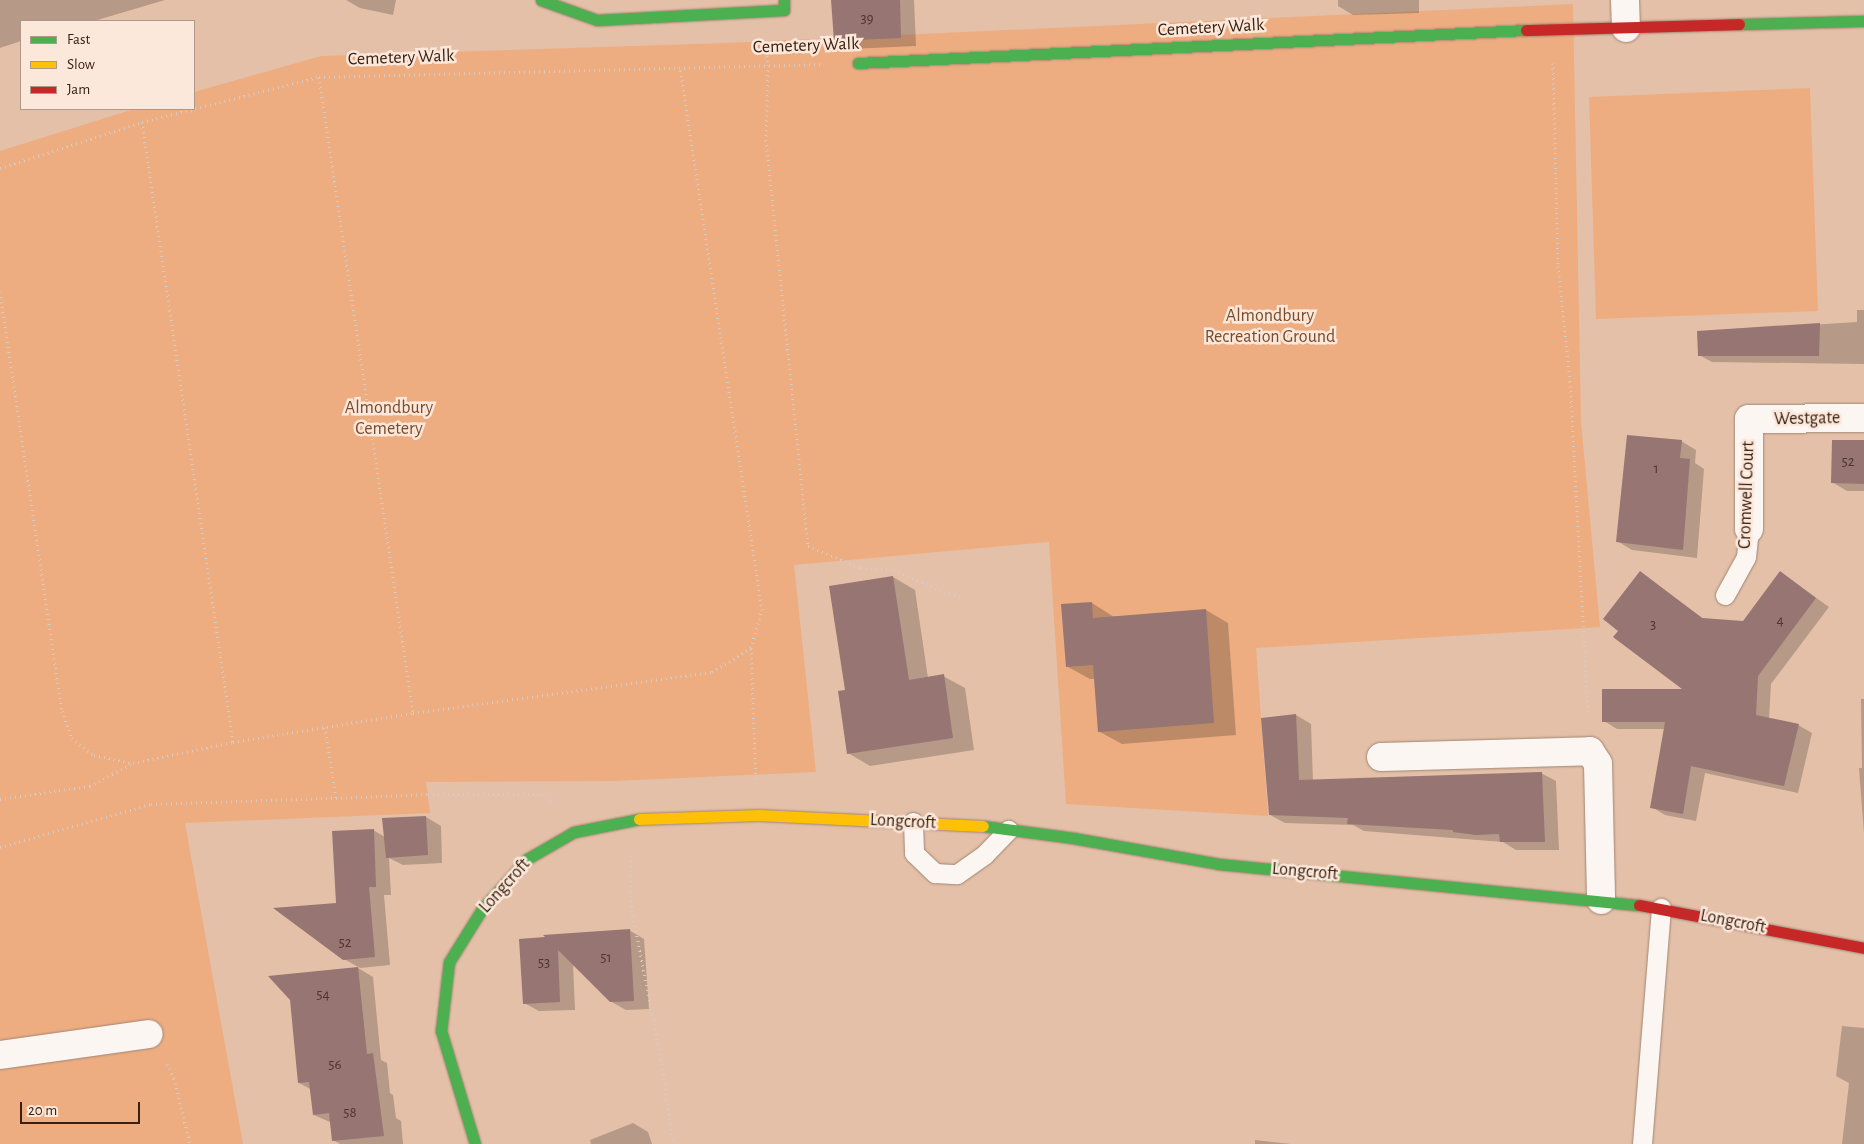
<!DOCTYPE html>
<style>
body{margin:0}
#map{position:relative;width:1864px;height:1144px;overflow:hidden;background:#e4c0a8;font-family:"Alegreya Sans",sans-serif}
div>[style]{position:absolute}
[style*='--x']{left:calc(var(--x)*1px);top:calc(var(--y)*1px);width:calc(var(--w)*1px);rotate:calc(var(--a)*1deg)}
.green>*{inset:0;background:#edad81}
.shadow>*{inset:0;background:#0003}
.building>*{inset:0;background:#967573}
.path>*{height:3px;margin-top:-1.5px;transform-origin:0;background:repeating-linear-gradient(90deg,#d7ccc5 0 1px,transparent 0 5px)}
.roads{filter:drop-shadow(0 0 1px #a18673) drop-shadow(0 0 1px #a18673)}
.lane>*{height:19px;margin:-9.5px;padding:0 9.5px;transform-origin:9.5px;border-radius:9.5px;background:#fbf6f2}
.street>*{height:28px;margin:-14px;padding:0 14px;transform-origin:14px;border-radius:14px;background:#fbf6f2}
.fast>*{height:11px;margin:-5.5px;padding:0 5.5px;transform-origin:5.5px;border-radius:5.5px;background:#4caf50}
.slow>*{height:11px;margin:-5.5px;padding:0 5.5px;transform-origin:5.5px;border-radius:5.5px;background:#ffc107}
.jam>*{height:11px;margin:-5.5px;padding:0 5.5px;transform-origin:5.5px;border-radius:5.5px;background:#c62828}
span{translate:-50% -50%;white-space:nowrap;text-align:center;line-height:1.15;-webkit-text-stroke:5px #fce7db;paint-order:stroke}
.number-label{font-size:15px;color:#503629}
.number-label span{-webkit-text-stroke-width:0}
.street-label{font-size:18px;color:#392110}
.park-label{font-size:18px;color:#794b2a}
.legend{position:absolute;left:20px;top:20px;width:175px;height:90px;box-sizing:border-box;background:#fce7db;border:1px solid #ae988a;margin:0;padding:6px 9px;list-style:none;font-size:15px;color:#392110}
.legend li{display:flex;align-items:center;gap:10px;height:25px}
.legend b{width:25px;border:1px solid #ae988a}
.scale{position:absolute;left:20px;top:1102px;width:120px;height:22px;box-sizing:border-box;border:2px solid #392110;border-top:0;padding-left:6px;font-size:15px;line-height:18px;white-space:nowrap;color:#392110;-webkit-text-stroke:4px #fce7db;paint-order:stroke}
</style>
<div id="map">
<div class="green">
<i style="clip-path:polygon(1573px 4px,1581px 421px,1600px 627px,1256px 648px,1268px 816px,1066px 804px,1049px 542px,794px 565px,816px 772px,614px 781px,426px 782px,430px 813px,185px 823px,243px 1144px,0 1144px,0 151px,134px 109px,194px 109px,194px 92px,321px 56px,726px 43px)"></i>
<i style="clip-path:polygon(1810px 88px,1818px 311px,1596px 319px,1589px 97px)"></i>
</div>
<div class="shadow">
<i style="clip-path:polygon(0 0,165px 0,94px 21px,21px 21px,21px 41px,0 48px)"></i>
<i style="clip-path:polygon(346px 0,396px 0,393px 15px,360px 8px)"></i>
<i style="clip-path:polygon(833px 0,914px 0,916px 46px,850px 49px,835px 40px)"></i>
<i style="clip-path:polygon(1338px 0,1419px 0,1419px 13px,1353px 15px,1338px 6px)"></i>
<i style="clip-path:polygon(1857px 310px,1864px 310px,1864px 364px,1712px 362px,1699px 355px,1699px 332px,1857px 322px)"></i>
<i style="clip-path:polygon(1681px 441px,1696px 450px,1695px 463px,1704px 469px,1697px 558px,1632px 550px,1617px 541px)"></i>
<i style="clip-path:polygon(1864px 441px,1864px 491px,1847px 491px,1832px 482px)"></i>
<i style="clip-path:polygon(1640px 572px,1705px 620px,1743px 622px,1780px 572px,1829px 607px,1771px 684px,1769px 719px,1798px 725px,1812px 733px,1798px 793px,1705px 773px,1696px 821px,1665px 815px,1652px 807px,1665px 729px,1617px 729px,1604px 721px,1685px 691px,1620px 631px)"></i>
<i style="clip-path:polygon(893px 577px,915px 590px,928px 678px,943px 676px,965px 688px,974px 750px,870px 766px,848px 753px)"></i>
<i style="clip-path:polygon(1092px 603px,1114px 617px,1206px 610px,1228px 623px,1236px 735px,1122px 744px,1100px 732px,1096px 679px,1090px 679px,1068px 667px)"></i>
<i style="clip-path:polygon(1861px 699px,1864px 699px,1864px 834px,1859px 768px,1862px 768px)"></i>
<i style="clip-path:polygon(1296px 715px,1311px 724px,1313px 781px,1541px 773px,1556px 781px,1559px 850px,1516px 850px,1503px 842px,1364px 831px,1353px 825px,1285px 823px,1270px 815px,1262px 719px)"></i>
<i style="clip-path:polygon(426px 817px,441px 826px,442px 863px,403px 865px,389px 858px,391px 895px,384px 895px,390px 965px,360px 968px,344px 959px,337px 904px,373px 830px,385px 837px)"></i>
<i style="clip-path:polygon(629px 930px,644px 939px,649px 1009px,626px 1010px,610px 1001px,573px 963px,575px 1010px,539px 1011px,524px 1003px,521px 940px)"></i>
<i style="clip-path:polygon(358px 968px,373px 977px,381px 1060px,387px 1063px,390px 1093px,393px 1095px,396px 1118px,401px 1121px,403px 1144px,340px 1144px,333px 1140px,332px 1123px,314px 1115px,312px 1090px,299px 1083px)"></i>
<i style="clip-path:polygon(1842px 1026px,1864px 1028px,1864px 1144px,1842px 1144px,1849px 1083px,1836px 1076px)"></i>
<i style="clip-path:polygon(633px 1123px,648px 1132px,652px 1144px,591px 1144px,590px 1140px)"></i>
<i style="clip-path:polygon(1255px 1140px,1291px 1144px,1255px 1144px)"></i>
</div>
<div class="building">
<i style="clip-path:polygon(831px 0,900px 0,901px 38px,834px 41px)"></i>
<i style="clip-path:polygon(1820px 323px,1819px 356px,1698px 356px,1697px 331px)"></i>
<i style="clip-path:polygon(1627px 435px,1682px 440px,1680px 458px,1690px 459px,1683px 550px,1616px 542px)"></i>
<i style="clip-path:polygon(1832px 440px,1864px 440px,1864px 484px,1831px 483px)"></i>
<i style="clip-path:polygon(1640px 571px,1702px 618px,1743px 621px,1780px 571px,1816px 598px,1758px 676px,1756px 715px,1799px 724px,1784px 786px,1691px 766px,1683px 814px,1650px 808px,1665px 722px,1602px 722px,1602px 689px,1682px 689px,1613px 637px,1618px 631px,1603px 619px)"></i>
<i style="clip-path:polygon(893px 576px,909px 680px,944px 674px,953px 738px,847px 754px,838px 691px,845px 690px,829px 586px)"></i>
<i style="clip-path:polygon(1092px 602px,1093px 618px,1206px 609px,1214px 723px,1098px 732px,1093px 665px,1066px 667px,1061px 604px)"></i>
<i style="clip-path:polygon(1296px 714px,1299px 780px,1542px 772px,1545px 842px,1500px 842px,1499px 834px,1476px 835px,1453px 832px,1453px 830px,1347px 824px,1348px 818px,1269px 815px,1261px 718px)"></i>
<i style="clip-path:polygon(426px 816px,428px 855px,386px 858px,382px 818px)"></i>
<i style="clip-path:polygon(374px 829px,376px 887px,369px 887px,375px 957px,343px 960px,273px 908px,336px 903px,332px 831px)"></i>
<i style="clip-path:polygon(630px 929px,634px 1001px,610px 1002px,558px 950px,560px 1002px,523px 1004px,519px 939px,545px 937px,543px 935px)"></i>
<i style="clip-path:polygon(358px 967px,367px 1054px,373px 1053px,384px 1136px,332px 1141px,329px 1113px,313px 1115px,309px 1082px,298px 1083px,290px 1000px,268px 976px)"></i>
</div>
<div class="path">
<i style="--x:765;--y:46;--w:19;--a:81"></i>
<i style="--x:768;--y:65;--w:75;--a:91.5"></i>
<i style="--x:766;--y:140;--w:408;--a:84.1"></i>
<i style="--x:808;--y:546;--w:57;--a:22.5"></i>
<i style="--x:861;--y:568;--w:33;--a:3"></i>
<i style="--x:894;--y:570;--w:75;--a:22.8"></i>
<i style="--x:1553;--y:63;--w:203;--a:88.6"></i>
<i style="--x:1558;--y:266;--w:116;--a:84"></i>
<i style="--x:1570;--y:381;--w:334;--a:86.9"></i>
<i style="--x:319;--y:77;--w:643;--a:81.59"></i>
<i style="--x:142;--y:122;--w:627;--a:81.65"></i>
<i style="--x:0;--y:168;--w:149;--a:-17.9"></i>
<i style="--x:142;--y:122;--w:183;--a:-14.3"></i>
<i style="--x:319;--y:77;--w:505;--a:-1.47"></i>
<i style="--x:0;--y:292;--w:424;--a:81.6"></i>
<i style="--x:62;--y:711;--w:29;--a:70"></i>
<i style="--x:72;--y:738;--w:28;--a:38"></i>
<i style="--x:94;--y:755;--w:39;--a:12"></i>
<i style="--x:751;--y:648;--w:134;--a:87.9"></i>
<i style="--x:325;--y:727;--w:72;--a:81.2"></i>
<i style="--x:336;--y:798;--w:92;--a:-2.5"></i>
<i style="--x:428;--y:794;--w:114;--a:0"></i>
<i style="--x:542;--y:794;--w:15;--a:37"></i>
<i style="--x:0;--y:799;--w:91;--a:-8.2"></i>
<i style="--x:90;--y:786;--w:49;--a:-28.1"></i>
<i style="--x:133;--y:763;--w:102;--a:-11.9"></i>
<i style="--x:233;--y:742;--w:182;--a:-9.2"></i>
<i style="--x:413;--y:713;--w:302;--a:-7.8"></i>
<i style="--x:712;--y:672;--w:46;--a:-31.6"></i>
<i style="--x:751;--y:648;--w:40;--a:-74"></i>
<i style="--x:762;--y:610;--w:549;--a:-98.59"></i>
<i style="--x:0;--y:847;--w:157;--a:-15.9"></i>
<i style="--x:151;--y:804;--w:185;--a:-1.9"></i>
<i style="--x:631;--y:856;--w:50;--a:90"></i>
<i style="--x:631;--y:906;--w:156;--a:78.9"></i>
<i style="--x:661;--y:1059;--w:86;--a:82"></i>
<i style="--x:167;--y:1064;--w:16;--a:63"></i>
<i style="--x:174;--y:1078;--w:68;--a:76.4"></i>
</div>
<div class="roads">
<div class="lane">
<i style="--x:1725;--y:595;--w:43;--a:-61.1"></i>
<i style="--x:1746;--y:557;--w:28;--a:-84"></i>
<i style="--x:913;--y:822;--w:31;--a:88"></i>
<i style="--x:914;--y:853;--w:29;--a:44"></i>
<i style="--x:935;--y:873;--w:22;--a:3"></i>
<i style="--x:957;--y:874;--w:33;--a:-35"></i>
<i style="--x:984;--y:855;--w:35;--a:-46"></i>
<i style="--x:1642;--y:1144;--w:237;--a:-85.4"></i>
</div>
<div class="street">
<i style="--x:1625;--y:0;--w:28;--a:88"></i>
<i style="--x:1749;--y:529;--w:110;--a:-90"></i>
<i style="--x:1749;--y:419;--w:115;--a:-0.5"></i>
<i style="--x:1381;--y:757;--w:209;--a:-1.6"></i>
<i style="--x:1590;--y:751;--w:15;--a:58"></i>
<i style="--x:1598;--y:764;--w:136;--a:88.7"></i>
<i style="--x:0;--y:1055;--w:150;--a:-8"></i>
</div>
<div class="fast">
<i style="--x:541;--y:0;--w:59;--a:19.7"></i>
<i style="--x:597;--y:20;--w:187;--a:-3.1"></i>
<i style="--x:784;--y:10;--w:10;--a:-90"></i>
<i style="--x:1739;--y:24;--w:125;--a:-1.4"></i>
<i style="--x:858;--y:63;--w:669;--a:-2.83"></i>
<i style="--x:983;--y:826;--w:91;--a:7.6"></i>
<i style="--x:1073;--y:838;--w:148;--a:10.1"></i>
<i style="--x:1219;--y:864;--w:422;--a:5.6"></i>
<i style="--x:475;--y:1144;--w:118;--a:-106.7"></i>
<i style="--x:441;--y:1031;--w:69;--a:-83.4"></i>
<i style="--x:449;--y:962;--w:62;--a:-58.1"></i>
<i style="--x:482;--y:909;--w:67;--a:-48"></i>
<i style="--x:527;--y:859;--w:54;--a:-29.9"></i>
<i style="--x:574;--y:832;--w:66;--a:-11.3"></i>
</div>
<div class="slow">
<i style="--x:639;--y:819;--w:120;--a:-1.9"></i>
<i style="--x:759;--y:815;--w:224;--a:2.8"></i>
</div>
<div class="jam">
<i style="--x:1526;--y:30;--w:213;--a:-1.6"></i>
<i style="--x:1639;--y:905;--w:229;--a:10.8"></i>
</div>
</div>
<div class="number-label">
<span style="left:867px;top:19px">39</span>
<span style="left:1848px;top:462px">52</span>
<span style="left:1656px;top:469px">1</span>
<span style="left:1780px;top:621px">4</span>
<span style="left:1653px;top:625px">3</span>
<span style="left:345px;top:943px">52</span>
<span style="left:606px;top:958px">51</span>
<span style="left:544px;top:963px">53</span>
<span style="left:323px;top:995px">54</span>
<span style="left:335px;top:1065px">56</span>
<span style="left:350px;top:1113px">58</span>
</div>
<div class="street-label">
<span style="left:1211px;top:28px;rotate:-3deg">Cemetery Walk</span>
<span style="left:806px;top:46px;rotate:-2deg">Cemetery Walk</span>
<span style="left:401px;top:58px;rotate:-2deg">Cemetery Walk</span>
<span style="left:1807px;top:419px;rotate:-1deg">Westgate</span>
<span style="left:1747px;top:495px;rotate:-88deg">Cromwell Court</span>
<span style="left:903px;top:822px;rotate:3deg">Longcroft</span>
<span style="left:1305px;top:872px;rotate:5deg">Longcroft</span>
<span style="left:505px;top:886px;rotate:-48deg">Longcroft</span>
<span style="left:1733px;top:922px;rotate:11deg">Longcroft</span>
</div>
<div class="park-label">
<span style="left:1270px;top:327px">Almondbury<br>Recreation Ground</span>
<span style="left:389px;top:419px">Almondbury<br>Cemetery</span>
</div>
<ul class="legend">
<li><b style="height:6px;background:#4caf50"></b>Fast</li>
<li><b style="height:6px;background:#ffc107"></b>Slow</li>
<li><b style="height:6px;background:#c62828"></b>Jam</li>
</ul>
<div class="scale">20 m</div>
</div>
